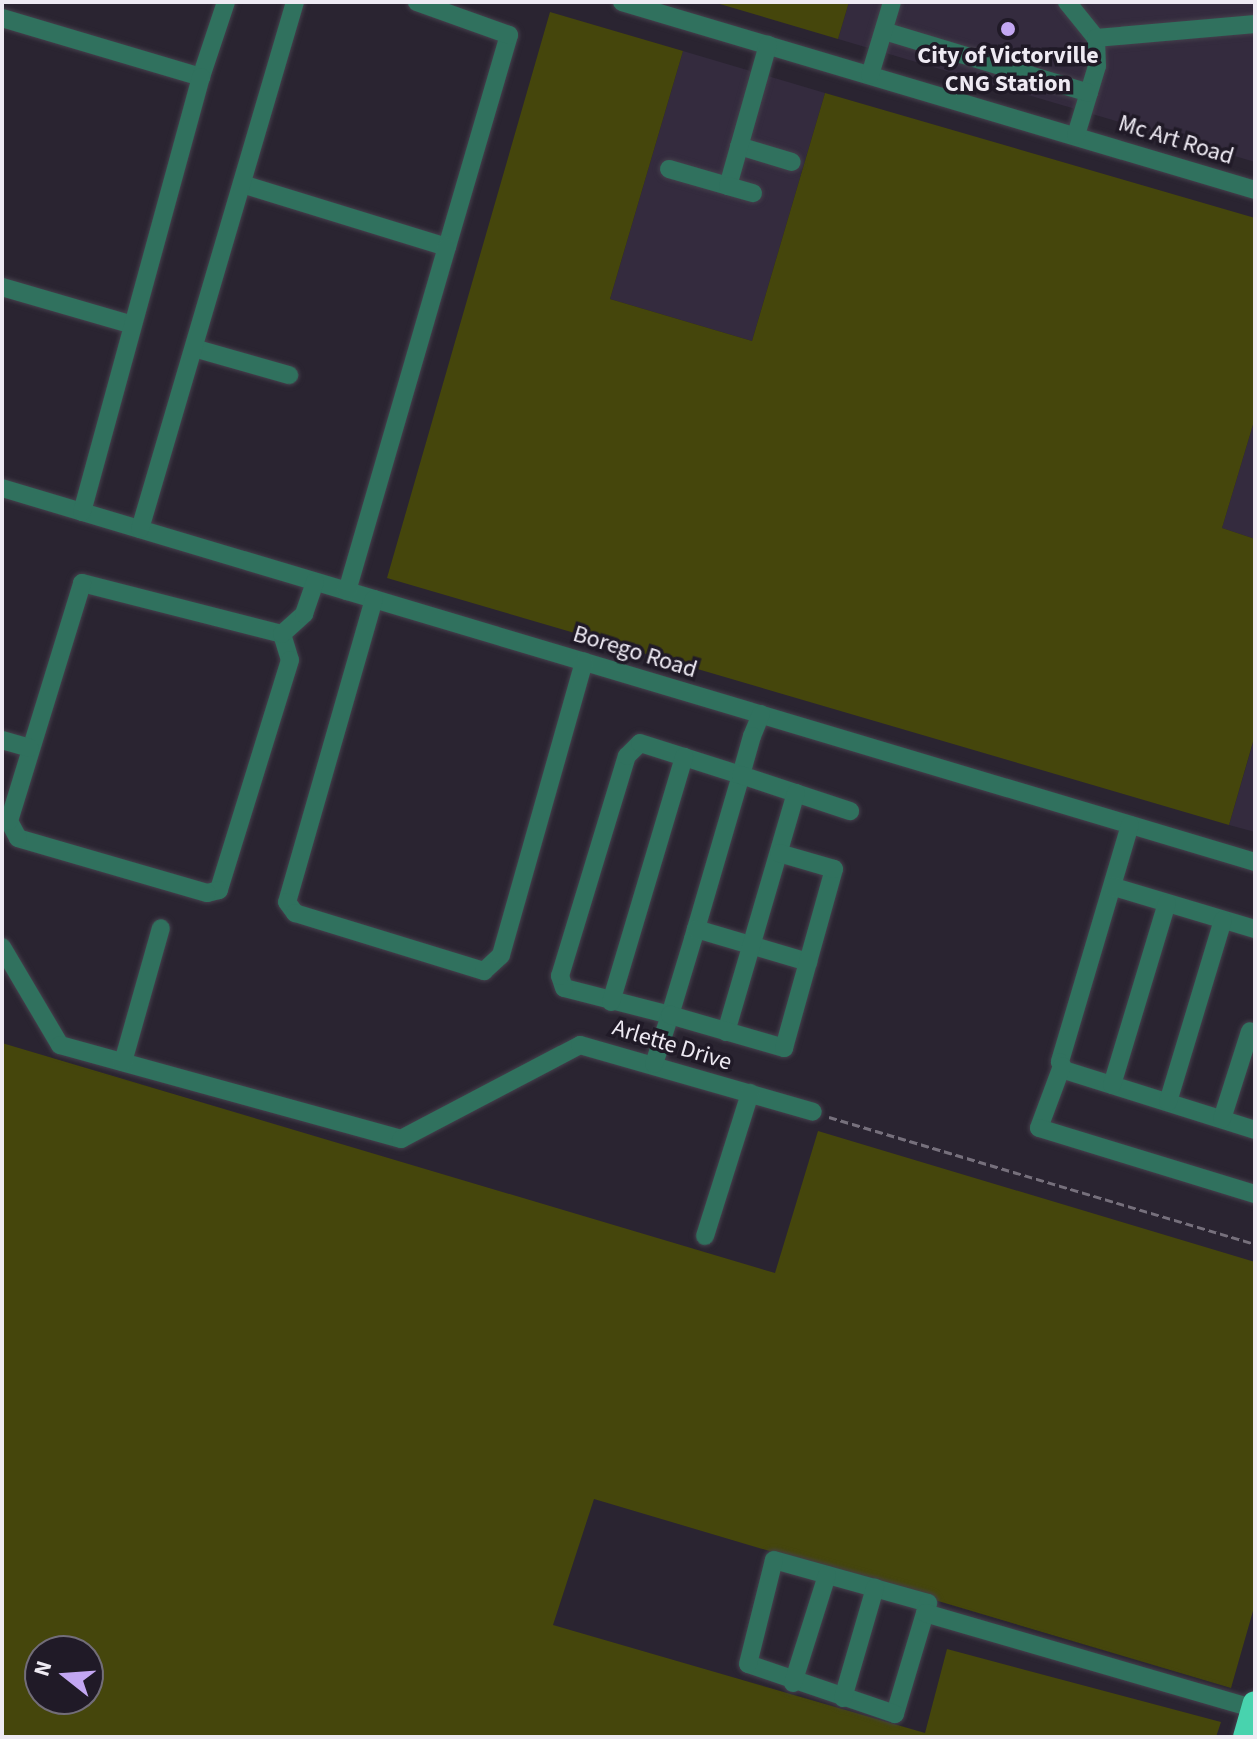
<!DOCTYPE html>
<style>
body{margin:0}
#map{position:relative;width:1257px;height:1739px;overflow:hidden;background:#2a2431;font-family:"Source Sans 3",sans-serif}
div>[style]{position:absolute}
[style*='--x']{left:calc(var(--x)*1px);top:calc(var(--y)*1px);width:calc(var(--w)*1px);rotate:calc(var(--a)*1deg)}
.built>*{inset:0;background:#342b3e}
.green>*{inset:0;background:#45460c}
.path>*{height:3px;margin-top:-1.5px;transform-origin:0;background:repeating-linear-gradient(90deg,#76707c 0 8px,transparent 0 12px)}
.roads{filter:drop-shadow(0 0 2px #45404c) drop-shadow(0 0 2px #45404c)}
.minor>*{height:18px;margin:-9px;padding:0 9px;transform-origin:9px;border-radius:9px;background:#30715e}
.highway>*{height:24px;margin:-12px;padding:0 12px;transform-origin:12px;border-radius:12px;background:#48d3ae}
.dots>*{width:22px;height:22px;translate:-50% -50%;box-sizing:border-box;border:4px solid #201a27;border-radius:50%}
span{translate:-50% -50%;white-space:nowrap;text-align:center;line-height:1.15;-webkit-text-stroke:7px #201a27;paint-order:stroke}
.poi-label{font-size:24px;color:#eeeaf3;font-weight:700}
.street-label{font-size:24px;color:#eeeaf3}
.frame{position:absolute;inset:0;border:4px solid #eeeaf3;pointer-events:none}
.north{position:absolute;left:24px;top:1635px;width:80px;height:80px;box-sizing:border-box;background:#201a27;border:2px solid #726d79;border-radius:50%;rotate:287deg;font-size:22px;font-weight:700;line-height:32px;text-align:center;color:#eeeaf3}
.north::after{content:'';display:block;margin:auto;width:28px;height:36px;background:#c3a7f2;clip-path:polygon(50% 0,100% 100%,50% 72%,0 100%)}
</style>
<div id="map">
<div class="built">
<i style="clip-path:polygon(849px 2px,1255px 2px,1255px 162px,838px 39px)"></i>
<i style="clip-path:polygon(683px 51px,825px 93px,752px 341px,610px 299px)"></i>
<i style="clip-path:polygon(1255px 418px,1255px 539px,1222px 528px)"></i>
<i style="clip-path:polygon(1255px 736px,1255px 832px,1229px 825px)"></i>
</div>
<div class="green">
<i style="clip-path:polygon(713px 2px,849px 2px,838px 39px)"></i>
<i style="clip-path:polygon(550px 12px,683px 51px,610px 299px,752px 341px,825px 93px,1255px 218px,1255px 418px,1222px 528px,1255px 539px,1255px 735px,1229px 825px,387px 578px)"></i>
<i style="clip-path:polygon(evenodd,2px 1043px,775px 1273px,818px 1131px,1255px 1262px,1255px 1604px,1231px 1688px,594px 1499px,553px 1625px,925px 1733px,947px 1649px,1221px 1722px,1216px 1737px,2px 1737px,2px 1043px,40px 1651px,88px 1651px,88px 1699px,40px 1699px,40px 1651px)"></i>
</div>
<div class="path">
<i style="--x:829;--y:1117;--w:445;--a:16.6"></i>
</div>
<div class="roads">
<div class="minor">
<i style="--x:622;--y:2;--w:660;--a:16.54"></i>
<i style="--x:1067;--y:2;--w:46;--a:51.1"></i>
<i style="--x:1096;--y:38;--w:28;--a:88"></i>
<i style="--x:1097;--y:66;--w:72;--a:106.9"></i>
<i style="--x:2;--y:18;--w:208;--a:16.5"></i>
<i style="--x:201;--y:77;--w:79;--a:-71.6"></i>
<i style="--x:884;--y:31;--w:214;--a:16.8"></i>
<i style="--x:1096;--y:38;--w:160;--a:-5"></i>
<i style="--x:870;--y:75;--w:76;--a:-73.2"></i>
<i style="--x:739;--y:146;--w:55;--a:16.8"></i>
<i style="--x:669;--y:169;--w:61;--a:16.1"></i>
<i style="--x:728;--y:186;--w:147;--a:-74.2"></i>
<i style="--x:242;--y:184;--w:214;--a:17.1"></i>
<i style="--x:447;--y:247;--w:221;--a:-73.7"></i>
<i style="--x:509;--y:35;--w:98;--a:-160.3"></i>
<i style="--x:728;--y:186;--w:26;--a:16"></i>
<i style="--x:2;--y:287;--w:136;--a:16.2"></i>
<i style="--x:194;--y:348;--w:99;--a:15.9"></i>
<i style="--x:2;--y:488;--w:1308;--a:16.62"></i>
<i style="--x:82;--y:512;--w:451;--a:-74.7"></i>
<i style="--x:140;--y:529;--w:549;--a:-73.61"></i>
<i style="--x:82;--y:583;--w:206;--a:14.3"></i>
<i style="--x:282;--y:634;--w:27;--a:73"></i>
<i style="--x:290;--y:660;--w:241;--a:107.2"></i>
<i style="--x:219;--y:890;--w:12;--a:166"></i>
<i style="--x:207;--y:893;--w:197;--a:-163.8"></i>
<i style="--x:18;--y:838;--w:19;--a:-118"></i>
<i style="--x:9;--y:821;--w:249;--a:-72.9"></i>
<i style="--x:347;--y:591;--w:358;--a:-73.8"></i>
<i style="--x:374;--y:599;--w:315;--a:106"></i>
<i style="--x:287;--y:902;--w:14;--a:54"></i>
<i style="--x:295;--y:913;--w:198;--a:17.1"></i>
<i style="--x:484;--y:971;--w:23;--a:-43"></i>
<i style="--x:501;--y:955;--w:305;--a:-74.2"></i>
<i style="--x:282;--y:634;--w:30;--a:-42"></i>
<i style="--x:304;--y:614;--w:34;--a:-71"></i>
<i style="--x:761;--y:714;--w:24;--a:112"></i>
<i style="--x:752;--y:736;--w:41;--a:105.8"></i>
<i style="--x:741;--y:775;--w:160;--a:106.3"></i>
<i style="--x:696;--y:929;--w:10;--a:107"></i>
<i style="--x:693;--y:939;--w:79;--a:106.8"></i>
<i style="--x:670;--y:1015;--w:109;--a:-165.7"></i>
<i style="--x:564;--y:988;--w:13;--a:-108"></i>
<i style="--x:560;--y:976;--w:230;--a:-73.1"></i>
<i style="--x:627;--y:756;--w:18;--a:-45"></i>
<i style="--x:640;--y:743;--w:106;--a:17.6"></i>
<i style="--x:741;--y:775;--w:115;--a:18.3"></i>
<i style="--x:2;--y:740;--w:29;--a:16"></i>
<i style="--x:1130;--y:825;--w:247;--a:106.5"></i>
<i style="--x:1060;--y:1062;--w:9;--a:63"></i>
<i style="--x:1064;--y:1070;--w:200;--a:17.4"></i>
<i style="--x:1114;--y:887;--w:147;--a:16.6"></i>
<i style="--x:696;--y:929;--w:117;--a:16.4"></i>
<i style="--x:2;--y:947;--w:114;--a:59.4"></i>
<i style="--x:60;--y:1045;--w:354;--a:15.4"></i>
<i style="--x:401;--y:1139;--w:202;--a:-27.7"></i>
<i style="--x:580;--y:1045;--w:242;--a:16"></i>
<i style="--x:611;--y:1002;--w:256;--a:-73.4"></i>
<i style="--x:726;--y:1032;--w:249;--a:-73.7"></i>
<i style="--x:123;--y:1062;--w:139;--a:-74.2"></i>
<i style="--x:654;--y:1064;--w:52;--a:-71.9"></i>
<i style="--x:670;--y:1015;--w:119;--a:16.1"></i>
<i style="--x:784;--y:1048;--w:186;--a:-74.4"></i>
<i style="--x:834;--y:869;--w:57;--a:-163.8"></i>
<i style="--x:1062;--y:1066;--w:66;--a:110.4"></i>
<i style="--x:1039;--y:1128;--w:226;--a:17"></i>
<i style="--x:1112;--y:1085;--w:190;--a:-73.2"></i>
<i style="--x:1168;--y:1102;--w:190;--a:-73.2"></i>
<i style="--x:1222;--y:1119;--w:92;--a:-72.3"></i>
<i style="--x:705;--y:1236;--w:150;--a:-72.5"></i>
<i style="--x:774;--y:1560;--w:160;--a:15.6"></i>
<i style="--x:928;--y:1603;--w:116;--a:106.6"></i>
<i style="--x:895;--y:1714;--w:155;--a:-161.2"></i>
<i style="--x:748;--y:1664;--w:107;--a:-76"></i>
<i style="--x:925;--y:1613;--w:341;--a:16.2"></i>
<i style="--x:793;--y:1683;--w:113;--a:-72.5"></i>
<i style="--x:843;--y:1698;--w:115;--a:-73.8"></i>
</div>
<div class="highway">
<i style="--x:1245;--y:1737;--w:35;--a:-74"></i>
</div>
</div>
<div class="dots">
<i style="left:1008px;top:29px;background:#c3a7f2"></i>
</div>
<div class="poi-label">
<span style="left:1008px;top:70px">City of Victorville<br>CNG Station</span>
</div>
<div class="street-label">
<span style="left:1176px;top:140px;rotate:17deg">Mc Art Road</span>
<span style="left:635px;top:652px;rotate:17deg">Borego Road</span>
<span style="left:672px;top:1045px;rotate:17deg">Arlette Drive</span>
</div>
<div class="frame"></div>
<div class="north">N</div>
</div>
